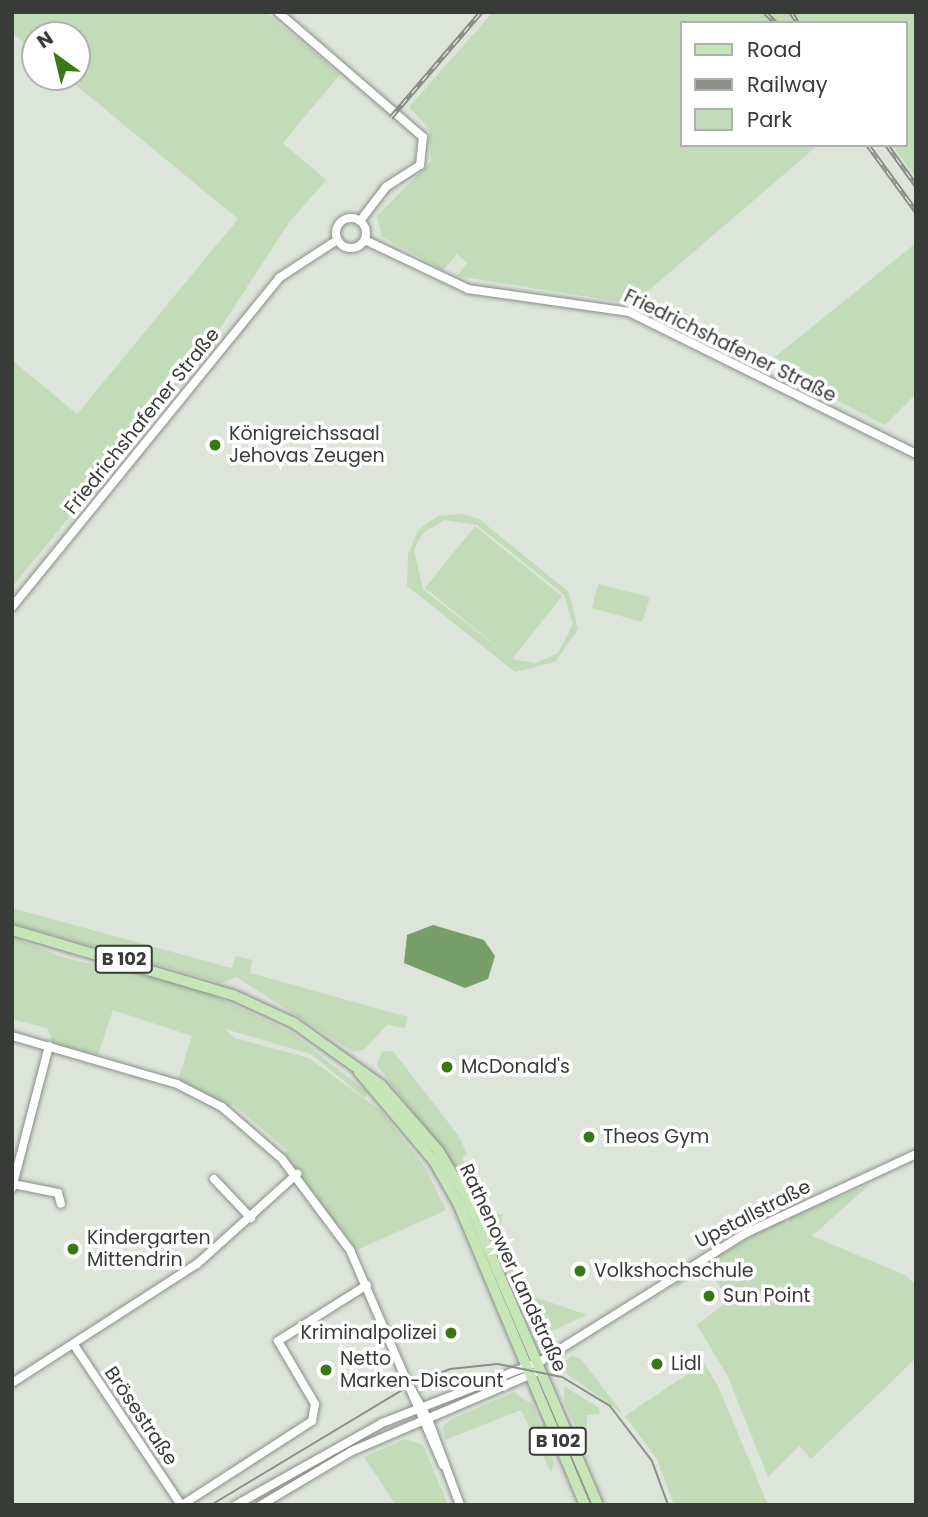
<!DOCTYPE html>
<meta charset="utf-8">
<style>
body{margin:0}
#map{position:relative;width:928px;height:1517px;overflow:hidden;background:#dde5db;font-family:Poppins,sans-serif}
div>[style]{position:absolute}
[style*='--x']{left:calc(var(--x)*1px);top:calc(var(--y)*1px);width:calc(var(--w)*1px);rotate:calc(var(--a)*1deg)}
.green>*{inset:0;background:#c2dbb9}
.water>*{inset:0;background:#779d69}
.roads{filter:drop-shadow(0 0 2px #888f86) drop-shadow(0 0 2px #888f86)}
.minor>*{height:8px;margin:-4px;padding:0 4px;transform-origin:4px;border-radius:4px;background:#fff}
.minor>.ring{margin:-4px;padding:0;box-sizing:content-box;background:none;border:8px solid #fff;border-radius:50%}
.major>*{height:10px;margin:-5px;padding:0 5px;transform-origin:5px;border-radius:5px;background:#c6e6b9}
.tram>*{height:2px;margin:-1px;padding:0 1px;transform-origin:1px;border-radius:1px;background:#8a8f88}
.rail>*{height:5px;margin-top:-2.5px;transform-origin:0;background:repeating-linear-gradient(90deg,#fff 0 8px,#8a8f88 0 16px);box-sizing:border-box;border-block:2px solid #8a8f88}
.dots>*{width:19px;height:19px;translate:-50% -50%;box-sizing:border-box;border:4px solid #fff;border-radius:50%}
span{translate:-50% -50%;white-space:nowrap;text-align:center;line-height:1.15;-webkit-text-stroke:7px #fff;paint-order:stroke}
.shield-label span{padding:2px 5px;background:#fff;border:2px solid;border-radius:5px;-webkit-text-stroke-width:0}
.shield-label{font-size:18px;color:#383b37;font-weight:700}
.street-label{font-size:19px;color:#383b37}
.poi-label{font-size:19px;color:#383b37}
.left{translate:0 -50%;text-align:left}
.right{translate:-100% -50%;text-align:right}
.frame{position:absolute;inset:0;border:14px solid #383b37;pointer-events:none}
.legend{position:absolute;left:680px;top:21px;width:228px;height:126px;box-sizing:border-box;background:#fff;border:2px solid #afb1af;margin:0;padding:9px 12px;list-style:none;font-size:21px;color:#383b37}
.legend li{display:flex;align-items:center;gap:14px;height:35px}
.legend b{width:35px;border:2px solid #afb1af}
.north{position:absolute;left:21px;top:21px;width:70px;height:70px;box-sizing:border-box;background:#fff;border:2px solid #afb1af;border-radius:50%;rotate:326deg;font-size:19px;font-weight:700;line-height:28px;text-align:center;color:#383b37}
.north::after{content:'';display:block;margin:auto;width:24px;height:32px;background:#387815;clip-path:polygon(50% 0,100% 100%,50% 72%,0 100%)}
</style>
<div id="map">
<div class="green">
<i style="clip-path:polygon(12px 12px,265px 12px,340px 74px,283px 143px,326px 180px,288px 224px,204px 353px,12px 587px,12px 360px,77px 414px,238px 219px,66px 77px,77px 77px,77px 35px,35px 35px,35px 51px,12px 33px)"></i>
<i style="clip-path:polygon(493px 12px,916px 12px,916px 178px,892px 145px,905px 145px,905px 23px,681px 23px,681px 145px,818px 145px,633px 304px,457px 276px,467px 263px,457px 254px,443px 270px,382px 237px,377px 216px,431px 161px,429px 129px,409px 107px)"></i>
<i style="clip-path:polygon(916px 243px,916px 394px,885px 425px,766px 364px)"></i>
<i style="clip-path:polygon(evenodd,463px 514px,479px 519px,569px 592px,578px 629px,555px 662px,515px 672px,407px 586px,408px 554px,418px 530px,438px 516px,463px 514px,444px 520px,477px 525px,564px 595px,573px 624px,558px 653px,535px 663px,512px 659px,562px 596px,475px 526px,425px 588px,511px 658px,423px 589px,414px 550px,423px 533px,444px 520px)"></i>
<i style="clip-path:polygon(598px 584px,650px 597px,642px 622px,592px 608px)"></i>
<i style="clip-path:polygon(12px 908px,231px 968px,236px 956px,252px 960px,250px 973px,408px 1017px,405px 1028px,387px 1025px,364px 1050px,352px 1051px,236px 977px,222px 983px,12px 923px)"></i>
<i style="clip-path:polygon(12px 937px,65px 958px,195px 987px,291px 1032px,368px 1093px,364px 1098px,311px 1054px,225px 1029px,235px 1038px,309px 1058px,380px 1110px,425px 1167px,446px 1210px,357px 1250px,283px 1155px,287px 1150px,233px 1104px,229px 1108px,178px 1080px,192px 1036px,113px 1010px,98px 1055px,53px 1043px,47px 1028px,12px 1019px)"></i>
<i style="clip-path:polygon(393px 1051px,458px 1135px,467px 1154px,462px 1158px,490px 1212px,503px 1215px,498px 1234px,532px 1296px,587px 1315px,539px 1337px,466px 1182px,377px 1065px,382px 1052px)"></i>
<i style="clip-path:polygon(869px 1185px,812px 1236px,905px 1275px,916px 1285px,916px 1358px,811px 1459px,799px 1446px,768px 1477px,728px 1377px,697px 1325px,728px 1301px,709px 1269px,675px 1288px,677px 1280px,782px 1219px,788px 1224px,791px 1216px)"></i>
<i style="clip-path:polygon(572px 1356px,581px 1359px,623px 1414px,567px 1374px,564px 1361px)"></i>
<i style="clip-path:polygon(704px 1363px,718px 1386px,768px 1505px,674px 1505px,657px 1459px,625px 1416px)"></i>
<i style="clip-path:polygon(564px 1386px,599px 1408px,600px 1414px,587px 1415px,586px 1448px,564px 1402px)"></i>
<i style="clip-path:polygon(514px 1392px,533px 1405px,554px 1463px,551px 1473px,521px 1410px,445px 1440px,443px 1426px,452px 1419px)"></i>
<i style="clip-path:polygon(405px 1439px,423px 1445px,448px 1505px,396px 1505px,364px 1457px)"></i>
</div>
<div class="water">
<i style="clip-path:polygon(433px 925px,484px 940px,495px 956px,488px 979px,465px 988px,404px 963px,407px 935px)"></i>
</div>
<div class="roads">
<div class="minor">
<i style="--x:278;--y:12;--w:191;--a:40.8"></i>
<i style="--x:423;--y:137;--w:28;--a:96"></i>
<i style="--x:420;--y:165;--w:40;--a:147.1"></i>
<i style="--x:386;--y:187;--w:43;--a:127.4"></i>
<i class="ring" style="left:336px;top:218px;width:22px;height:22px"></i>
<i style="--x:365;--y:240;--w:114;--a:25.4"></i>
<i style="--x:468;--y:289;--w:163;--a:8.1"></i>
<i style="--x:629;--y:312;--w:320;--a:26.3"></i>
<i style="--x:12;--y:607;--w:424;--a:-50.9"></i>
<i style="--x:279;--y:278;--w:69;--a:-33.2"></i>
<i style="--x:12;--y:1036;--w:172;--a:16.2"></i>
<i style="--x:177;--y:1084;--w:51;--a:27.1"></i>
<i style="--x:222;--y:1107;--w:79;--a:40.9"></i>
<i style="--x:282;--y:1159;--w:114;--a:53.2"></i>
<i style="--x:350;--y:1250;--w:234;--a:66.6"></i>
<i style="--x:214;--y:1179;--w:54;--a:46.5"></i>
<i style="--x:13;--y:1184;--w:46;--a:11.3"></i>
<i style="--x:58;--y:1193;--w:11;--a:75"></i>
<i style="--x:12;--y:1188;--w:147;--a:-75.4"></i>
<i style="--x:74;--y:1345;--w:192;--a:56.2"></i>
<i style="--x:406;--y:1380;--w:45;--a:60.6"></i>
<i style="--x:428;--y:1419;--w:92;--a:69.6"></i>
<i style="--x:12;--y:1383;--w:220;--a:-32.8"></i>
<i style="--x:197;--y:1264;--w:135;--a:-42"></i>
<i style="--x:182;--y:1505;--w:155;--a:-32.9"></i>
<i style="--x:312;--y:1421;--w:17;--a:-80"></i>
<i style="--x:315;--y:1404;--w:73;--a:-120.4"></i>
<i style="--x:278;--y:1341;--w:105;--a:-32.2"></i>
<i style="--x:236;--y:1505;--w:167;--a:-29.3"></i>
<i style="--x:382;--y:1423;--w:171;--a:-21.3"></i>
<i style="--x:541;--y:1361;--w:242;--a:-32"></i>
<i style="--x:746;--y:1233;--w:187;--a:-24.9"></i>
<i style="--x:261;--y:1505;--w:106;--a:-30.7"></i>
<i style="--x:352;--y:1451;--w:198;--a:-23.2"></i>
</div>
<div class="major">
<i style="--x:12;--y:930;--w:230;--a:16.4"></i>
<i style="--x:233;--y:995;--w:67;--a:24.7"></i>
<i style="--x:294;--y:1023;--w:107;--a:35.5"></i>
<i style="--x:381;--y:1085;--w:86;--a:48.8"></i>
<i style="--x:438;--y:1150;--w:52;--a:59"></i>
<i style="--x:465;--y:1195;--w:337;--a:66.8"></i>
<i style="--x:359;--y:1072;--w:116;--a:49.9"></i>
<i style="--x:434;--y:1161;--w:48;--a:60.3"></i>
<i style="--x:458;--y:1203;--w:328;--a:67.2"></i>
</div>
</div>
<div class="tram">
<i style="--x:211;--y:1505;--w:235;--a:-31"></i>
<i style="--x:412;--y:1384;--w:41;--a:-21.5"></i>
<i style="--x:450;--y:1369;--w:48;--a:-5.9"></i>
<i style="--x:498;--y:1364;--w:65;--a:11.5"></i>
<i style="--x:562;--y:1377;--w:56;--a:31.1"></i>
<i style="--x:610;--y:1406;--w:69;--a:52.6"></i>
<i style="--x:652;--y:1461;--w:47;--a:70"></i>
</div>
<div class="rail">
<i style="--x:765;--y:12;--w:16;--a:45"></i>
<i style="--x:791;--y:12;--w:13;--a:58"></i>
<i style="--x:391;--y:117;--w:138;--a:-49.4"></i>
<i style="--x:868;--y:145;--w:82;--a:54"></i>
<i style="--x:887;--y:145;--w:49;--a:54.1"></i>
</div>
<div class="dots">
<i style="left:215px;top:445px;background:#387815"></i>
<i style="left:447px;top:1067px;background:#387815"></i>
<i style="left:589px;top:1137px;background:#387815"></i>
<i style="left:73px;top:1249px;background:#387815"></i>
<i style="left:580px;top:1271px;background:#387815"></i>
<i style="left:709px;top:1296px;background:#387815"></i>
<i style="left:451px;top:1333px;background:#387815"></i>
<i style="left:657px;top:1364px;background:#387815"></i>
<i style="left:326px;top:1370px;background:#387815"></i>
</div>
<div class="shield-label">
<span style="left:124px;top:959px">B 102</span>
<span style="left:558px;top:1441px">B 102</span>
</div>
<div class="street-label">
<span style="left:730px;top:346px;rotate:26deg">Friedrichshafener Straße</span>
<span style="left:142px;top:421px;rotate:-51deg">Friedrichshafener Straße</span>
<span style="left:753px;top:1214px;rotate:-27deg">Upstallstraße</span>
<span style="left:513px;top:1268px;rotate:65deg">Rathenower Landstraße</span>
<span style="left:141px;top:1416px;rotate:56deg">Brösestraße</span>
</div>
<div class="poi-label">
<span class="left" style="left:229px;top:445px">Königreichssaal<br>Jehovas Zeugen</span>
<span class="left" style="left:461px;top:1067px">McDonald's</span>
<span class="left" style="left:603px;top:1137px">Theos Gym</span>
<span class="left" style="left:87px;top:1249px">Kindergarten<br>Mittendrin</span>
<span class="left" style="left:594px;top:1271px">Volkshochschule</span>
<span class="left" style="left:723px;top:1296px">Sun Point</span>
<span class="right" style="left:437px;top:1333px">Kriminalpolizei</span>
<span class="left" style="left:340px;top:1370px">Netto<br>Marken-Discount</span>
<span class="left" style="left:671px;top:1364px">Lidl</span>
</div>
<div class="frame"></div>
<ul class="legend">
<li><b style="height:9px;background:#c6e6b9"></b>Road</li>
<li><b style="height:9px;background:#8a8f88"></b>Railway</li>
<li><b style="height:19px;background:#c2dbb9"></b>Park</li>
</ul>
<div class="north">N</div>
</div>
